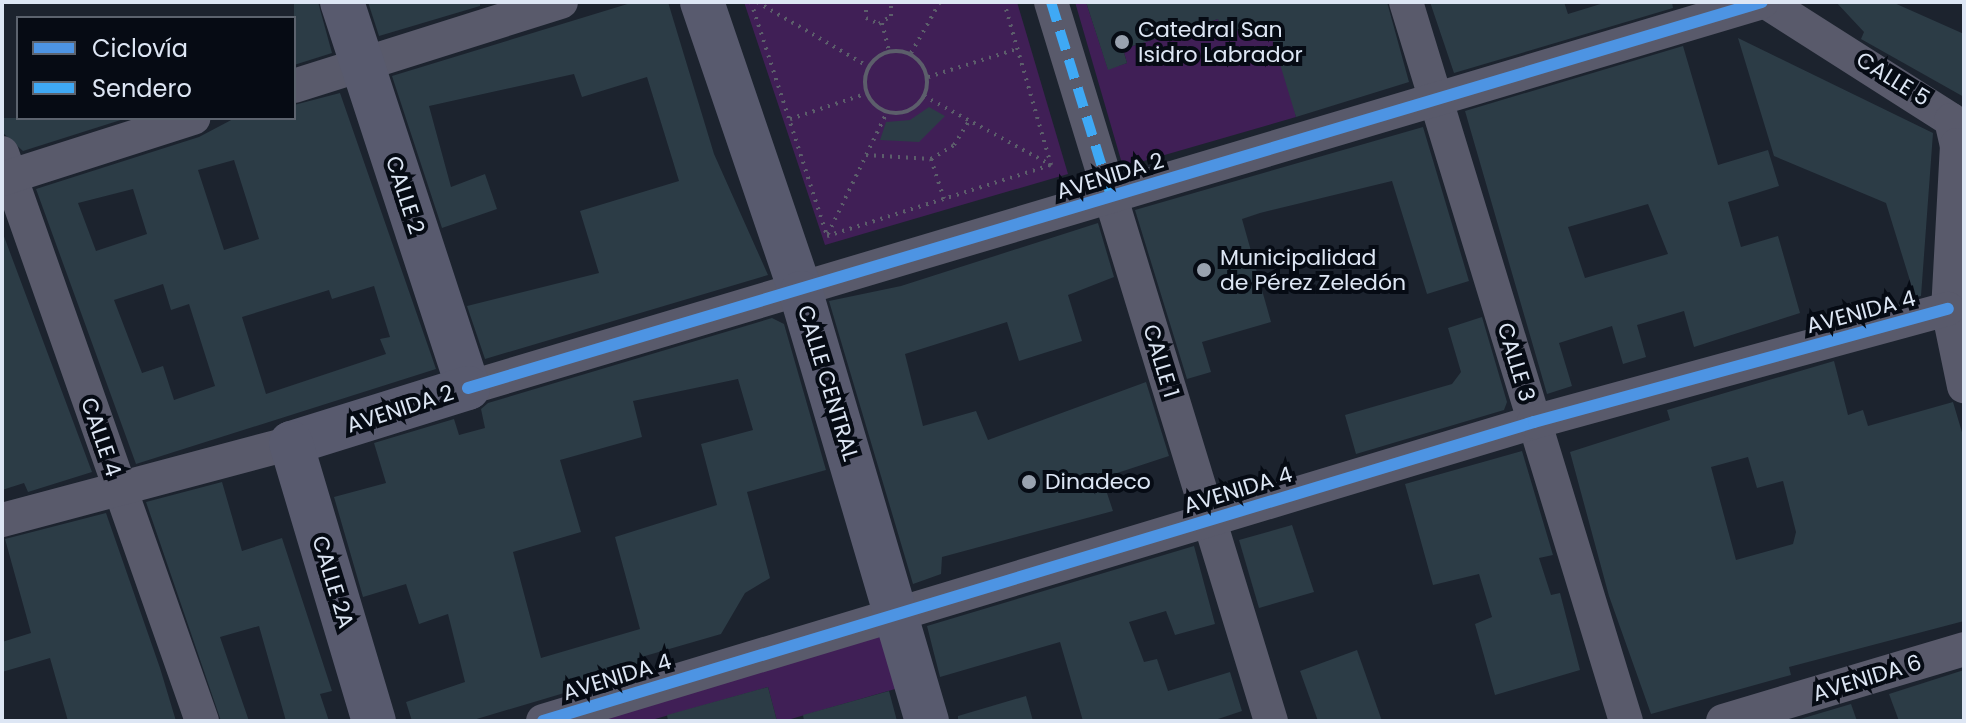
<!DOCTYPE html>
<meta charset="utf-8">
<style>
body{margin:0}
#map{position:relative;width:1966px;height:723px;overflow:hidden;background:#1c232e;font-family:Poppins,sans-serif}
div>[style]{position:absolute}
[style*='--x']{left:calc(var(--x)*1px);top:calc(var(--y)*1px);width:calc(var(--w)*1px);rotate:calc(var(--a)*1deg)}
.green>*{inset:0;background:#401f56}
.building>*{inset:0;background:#2c3c46}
.path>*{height:4px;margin-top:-2px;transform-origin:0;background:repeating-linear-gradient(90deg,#5c5e6b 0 2px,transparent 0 8px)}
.path>.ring{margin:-2px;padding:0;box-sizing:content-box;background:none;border:4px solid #5c5e6b;border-radius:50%}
.minor>*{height:34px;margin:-17px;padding:0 17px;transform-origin:17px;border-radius:17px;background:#595a6b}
.major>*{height:44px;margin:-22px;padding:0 22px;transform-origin:22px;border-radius:22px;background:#585a6e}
.quiet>*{height:10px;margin-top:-5px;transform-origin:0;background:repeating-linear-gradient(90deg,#3fa9f5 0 20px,transparent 0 30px)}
.cycleway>*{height:12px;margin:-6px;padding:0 6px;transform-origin:6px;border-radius:6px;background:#4d94e3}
.dots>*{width:22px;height:22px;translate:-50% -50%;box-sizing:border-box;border:4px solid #060b14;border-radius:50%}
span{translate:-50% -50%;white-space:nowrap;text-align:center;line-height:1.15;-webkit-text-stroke:8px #060b14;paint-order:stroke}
.poi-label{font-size:22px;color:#dde6f4}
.left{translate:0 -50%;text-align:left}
.street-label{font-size:22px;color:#dde6f4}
.frame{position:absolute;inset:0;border:4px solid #dde6f4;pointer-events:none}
.legend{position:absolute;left:16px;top:16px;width:280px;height:104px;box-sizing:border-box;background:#060b14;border:2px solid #5c636e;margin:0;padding:10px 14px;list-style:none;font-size:24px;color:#dde6f4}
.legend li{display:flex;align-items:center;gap:16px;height:40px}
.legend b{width:40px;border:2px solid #5c636e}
</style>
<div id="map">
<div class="green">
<i style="clip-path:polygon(744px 2px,1017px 2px,1068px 174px,825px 245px)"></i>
<i style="clip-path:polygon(1075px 2px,1086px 2px,1108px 69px,1127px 63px,1123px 49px,1218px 19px,1223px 35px,1275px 19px,1296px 117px,1123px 167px)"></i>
<i style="clip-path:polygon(887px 628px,902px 687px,784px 721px,777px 721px,768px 687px,648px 721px,573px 721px)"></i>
</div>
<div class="building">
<i style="clip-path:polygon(294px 2px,318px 2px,332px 53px,294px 65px)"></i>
<i style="clip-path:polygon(368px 2px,480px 2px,480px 6px,379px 36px)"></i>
<i style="clip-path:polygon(634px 2px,668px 2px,714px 154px,768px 275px,485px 359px,467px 306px,599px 273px,580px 211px,679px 181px,647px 77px,582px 97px,574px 74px,429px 106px,451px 187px,485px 174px,497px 209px,442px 228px,392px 76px)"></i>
<i style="clip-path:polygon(1086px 2px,1387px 2px,1409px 82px,1296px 117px,1267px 21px,1223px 36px,1218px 19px,1123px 49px,1127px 63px,1108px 70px)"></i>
<i style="clip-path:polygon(1430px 2px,1564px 2px,1568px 14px,1607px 2px,1672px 2px,1673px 8px,1454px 73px)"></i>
<i style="clip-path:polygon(1836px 2px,1892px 2px,1964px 34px,1964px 97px,1861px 39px,1864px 32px)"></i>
<i style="clip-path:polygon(1738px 38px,1933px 133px,1921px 296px,1915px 297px,1886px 203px,1774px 156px)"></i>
<i style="clip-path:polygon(evenodd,1683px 46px,1718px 165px,1768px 150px,1779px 186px,1728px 202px,1741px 247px,1778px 236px,1800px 313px,1694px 347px,1684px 311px,1637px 325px,1646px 357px,1623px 364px,1612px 326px,1559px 343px,1572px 386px,1547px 394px,1465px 111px,1683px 46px,1648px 204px,1668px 254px,1585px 278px,1568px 227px,1648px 204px)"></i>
<i style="clip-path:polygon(evenodd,340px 93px,436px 369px,136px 464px,36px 189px,199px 137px,235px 118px,294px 118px,294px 105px,340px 93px,234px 160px,259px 239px,224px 250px,198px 170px,234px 160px,340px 93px,133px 189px,147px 234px,96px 251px,78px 203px,133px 189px,340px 93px,163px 284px,171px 310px,189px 304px,215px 386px,174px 400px,163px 366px,142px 373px,114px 300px,163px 284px,340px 93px,374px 286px,390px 337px,380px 339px,386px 354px,266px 394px,242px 317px,329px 290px,332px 299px,374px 286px)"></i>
<i style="clip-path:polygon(929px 107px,945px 116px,919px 142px,880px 140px,886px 122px,910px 120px)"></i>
<i style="clip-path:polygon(2px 118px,127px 118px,23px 151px,3px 133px)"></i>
<i style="clip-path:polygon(1423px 127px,1469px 281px,1427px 294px,1392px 181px,1260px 213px,1242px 219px,1271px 322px,1202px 342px,1211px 372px,1187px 379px,1135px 210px)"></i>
<i style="clip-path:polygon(1098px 223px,1114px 277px,1068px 295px,1082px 341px,1019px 361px,1007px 322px,905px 354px,923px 426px,976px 411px,988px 440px,1146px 382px,1169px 456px,1102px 478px,1113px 511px,942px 557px,941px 574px,913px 584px,829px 301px,901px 286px)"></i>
<i style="clip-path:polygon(2px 231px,92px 472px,28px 492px,24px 483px,2px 490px)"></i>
<i style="clip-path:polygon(1482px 317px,1507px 402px,1504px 410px,1356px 454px,1345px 415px,1452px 384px,1461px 372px,1448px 328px)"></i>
<i style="clip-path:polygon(evenodd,772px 318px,784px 324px,826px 470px,747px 492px,770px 578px,745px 593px,721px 634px,645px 656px,648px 668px,470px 721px,412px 721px,406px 702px,465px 682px,448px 614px,419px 624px,406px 584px,363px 597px,334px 497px,386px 483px,374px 443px,454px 419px,459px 435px,485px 428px,481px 409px,488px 403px,772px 318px,738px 379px,753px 430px,701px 444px,717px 505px,615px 537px,640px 629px,541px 658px,513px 552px,581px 532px,560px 460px,642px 437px,633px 401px,738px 379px)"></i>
<i style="clip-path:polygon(evenodd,1834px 361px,1848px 415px,1863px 410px,1868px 426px,1953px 402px,1964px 439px,1964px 621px,1789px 667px,1791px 675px,1651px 714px,1609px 596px,1570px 452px,1670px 420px,1667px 410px,1834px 361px,1748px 457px,1757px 488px,1783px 481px,1796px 532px,1793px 544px,1736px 560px,1711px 467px,1748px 457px)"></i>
<i style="clip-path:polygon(1522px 451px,1553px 555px,1539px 558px,1551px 595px,1560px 593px,1580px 670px,1495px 695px,1475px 624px,1492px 617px,1479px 574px,1433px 585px,1405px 484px)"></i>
<i style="clip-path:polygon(222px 482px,242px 551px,282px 538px,332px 691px,320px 694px,329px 721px,286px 721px,259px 626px,220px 637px,249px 721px,221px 721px,146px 502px)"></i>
<i style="clip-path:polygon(106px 513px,160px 668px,176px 721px,68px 721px,50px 658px,2px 672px,2px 642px,31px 633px,5px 539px)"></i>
<i style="clip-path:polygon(1292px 525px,1314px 592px,1259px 608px,1239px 540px)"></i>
<i style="clip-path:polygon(1194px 546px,1215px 624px,1175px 635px,1166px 611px,1129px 622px,1144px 662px,1157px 659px,1168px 691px,1230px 672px,1242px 711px,1212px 721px,1083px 721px,1060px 642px,940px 677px,927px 626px)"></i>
<i style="clip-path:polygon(1357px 650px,1382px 721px,1318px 721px,1300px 671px)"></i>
<i style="clip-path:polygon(1964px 670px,1964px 721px,1899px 721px,1889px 694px)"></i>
<i style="clip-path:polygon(768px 687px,777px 721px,668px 721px,667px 715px)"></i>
<i style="clip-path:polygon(889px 691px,897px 721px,804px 721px,803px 715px)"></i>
<i style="clip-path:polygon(1026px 696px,1033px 721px,958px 721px,958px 716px)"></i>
<i style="clip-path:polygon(1851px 704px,1857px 721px,1798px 721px,1797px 720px)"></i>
</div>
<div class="path">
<i style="--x:751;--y:2;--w:246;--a:72"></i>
<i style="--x:827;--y:236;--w:235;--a:-17.6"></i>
<i style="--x:1051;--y:165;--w:170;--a:-106.1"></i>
<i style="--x:757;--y:2;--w:129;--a:30.1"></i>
<i style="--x:866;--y:2;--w:16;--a:90"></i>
<i style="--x:866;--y:18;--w:14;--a:25"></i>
<i style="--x:879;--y:24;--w:14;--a:-34"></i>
<i style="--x:891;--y:16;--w:14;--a:-90"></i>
<i style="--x:882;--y:23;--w:29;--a:76"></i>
<i class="ring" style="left:865px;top:51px;width:58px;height:58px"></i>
<i style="--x:911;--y:53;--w:59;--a:-60.4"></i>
<i style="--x:928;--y:77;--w:93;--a:-17.5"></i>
<i style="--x:924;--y:96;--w:145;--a:28.5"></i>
<i style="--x:790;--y:119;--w:82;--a:-18.4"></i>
<i style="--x:866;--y:155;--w:65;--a:3.5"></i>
<i style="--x:931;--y:159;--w:27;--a:-31"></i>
<i style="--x:954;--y:145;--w:28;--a:-58"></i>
<i style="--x:931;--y:159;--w:42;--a:72"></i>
<i style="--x:828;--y:234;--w:136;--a:-64.2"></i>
</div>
<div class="minor">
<i style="--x:1051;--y:2;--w:752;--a:72.99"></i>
<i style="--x:1406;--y:2;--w:752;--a:72.99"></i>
<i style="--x:1766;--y:2;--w:219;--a:32.5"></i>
<i style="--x:1951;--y:120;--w:26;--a:77"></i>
<i style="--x:1957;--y:145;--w:164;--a:93.1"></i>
<i style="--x:1948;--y:309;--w:79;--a:78.3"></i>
<i style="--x:294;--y:86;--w:280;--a:-17.5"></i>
<i style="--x:2;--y:153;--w:602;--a:70.6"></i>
<i style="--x:2;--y:179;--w:201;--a:-17.7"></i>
<i style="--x:468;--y:388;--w:1350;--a:-16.61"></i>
<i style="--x:2;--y:520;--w:299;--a:-14.9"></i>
<i style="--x:543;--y:721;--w:1035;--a:-16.79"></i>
<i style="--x:1534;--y:422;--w:429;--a:-15.3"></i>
<i style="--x:1723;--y:721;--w:252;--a:-16.6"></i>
</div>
<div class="major">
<i style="--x:342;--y:2;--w:406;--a:71.9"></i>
<i style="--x:468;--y:388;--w:185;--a:162.7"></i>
<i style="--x:291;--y:443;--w:290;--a:73.4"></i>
<i style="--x:702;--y:2;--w:307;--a:71.2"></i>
<i style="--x:801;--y:293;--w:446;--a:73.6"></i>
</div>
<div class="quiet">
<i style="--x:1051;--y:2;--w:203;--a:72.8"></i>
</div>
<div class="cycleway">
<i style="--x:468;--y:388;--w:1350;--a:-16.61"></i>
<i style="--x:543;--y:721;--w:1035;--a:-16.79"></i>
<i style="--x:1534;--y:422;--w:429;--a:-15.3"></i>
</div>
<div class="dots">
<i style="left:1122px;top:42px;background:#99a2af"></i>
<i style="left:1204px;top:270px;background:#99a2af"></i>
<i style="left:1029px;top:482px;background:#99a2af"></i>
</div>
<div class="poi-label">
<span class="left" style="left:1138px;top:42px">Catedral San<br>Isidro Labrador</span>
<span class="left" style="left:1220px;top:270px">Municipalidad<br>de Pérez Zeledón</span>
<span class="left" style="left:1045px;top:482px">Dinadeco</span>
</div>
<div class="street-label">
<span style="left:1893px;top:79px;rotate:32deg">CALLE 5</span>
<span style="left:1110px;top:176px;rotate:-17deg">AVENIDA 2</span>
<span style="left:405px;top:195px;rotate:72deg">CALLE 2</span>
<span style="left:1861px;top:312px;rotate:-15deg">AVENIDA 4</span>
<span style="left:1161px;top:361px;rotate:73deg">CALLE 1</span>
<span style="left:1516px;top:362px;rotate:73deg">CALLE 3</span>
<span style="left:828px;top:383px;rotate:73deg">CALLE CENTRAL</span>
<span style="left:400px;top:409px;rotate:-18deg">AVENIDA 2</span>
<span style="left:101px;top:437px;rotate:71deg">CALLE 4</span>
<span style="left:1238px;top:490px;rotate:-17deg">AVENIDA 4</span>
<span style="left:333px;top:582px;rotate:73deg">CALLE 2A</span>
<span style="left:617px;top:677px;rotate:-17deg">AVENIDA 4</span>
<span style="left:1867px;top:678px;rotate:-17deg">AVENIDA 6</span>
</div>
<div class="frame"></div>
<ul class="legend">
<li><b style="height:10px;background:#4d94e3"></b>Ciclovía</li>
<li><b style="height:10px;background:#3fa9f5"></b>Sendero</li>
</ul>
</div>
